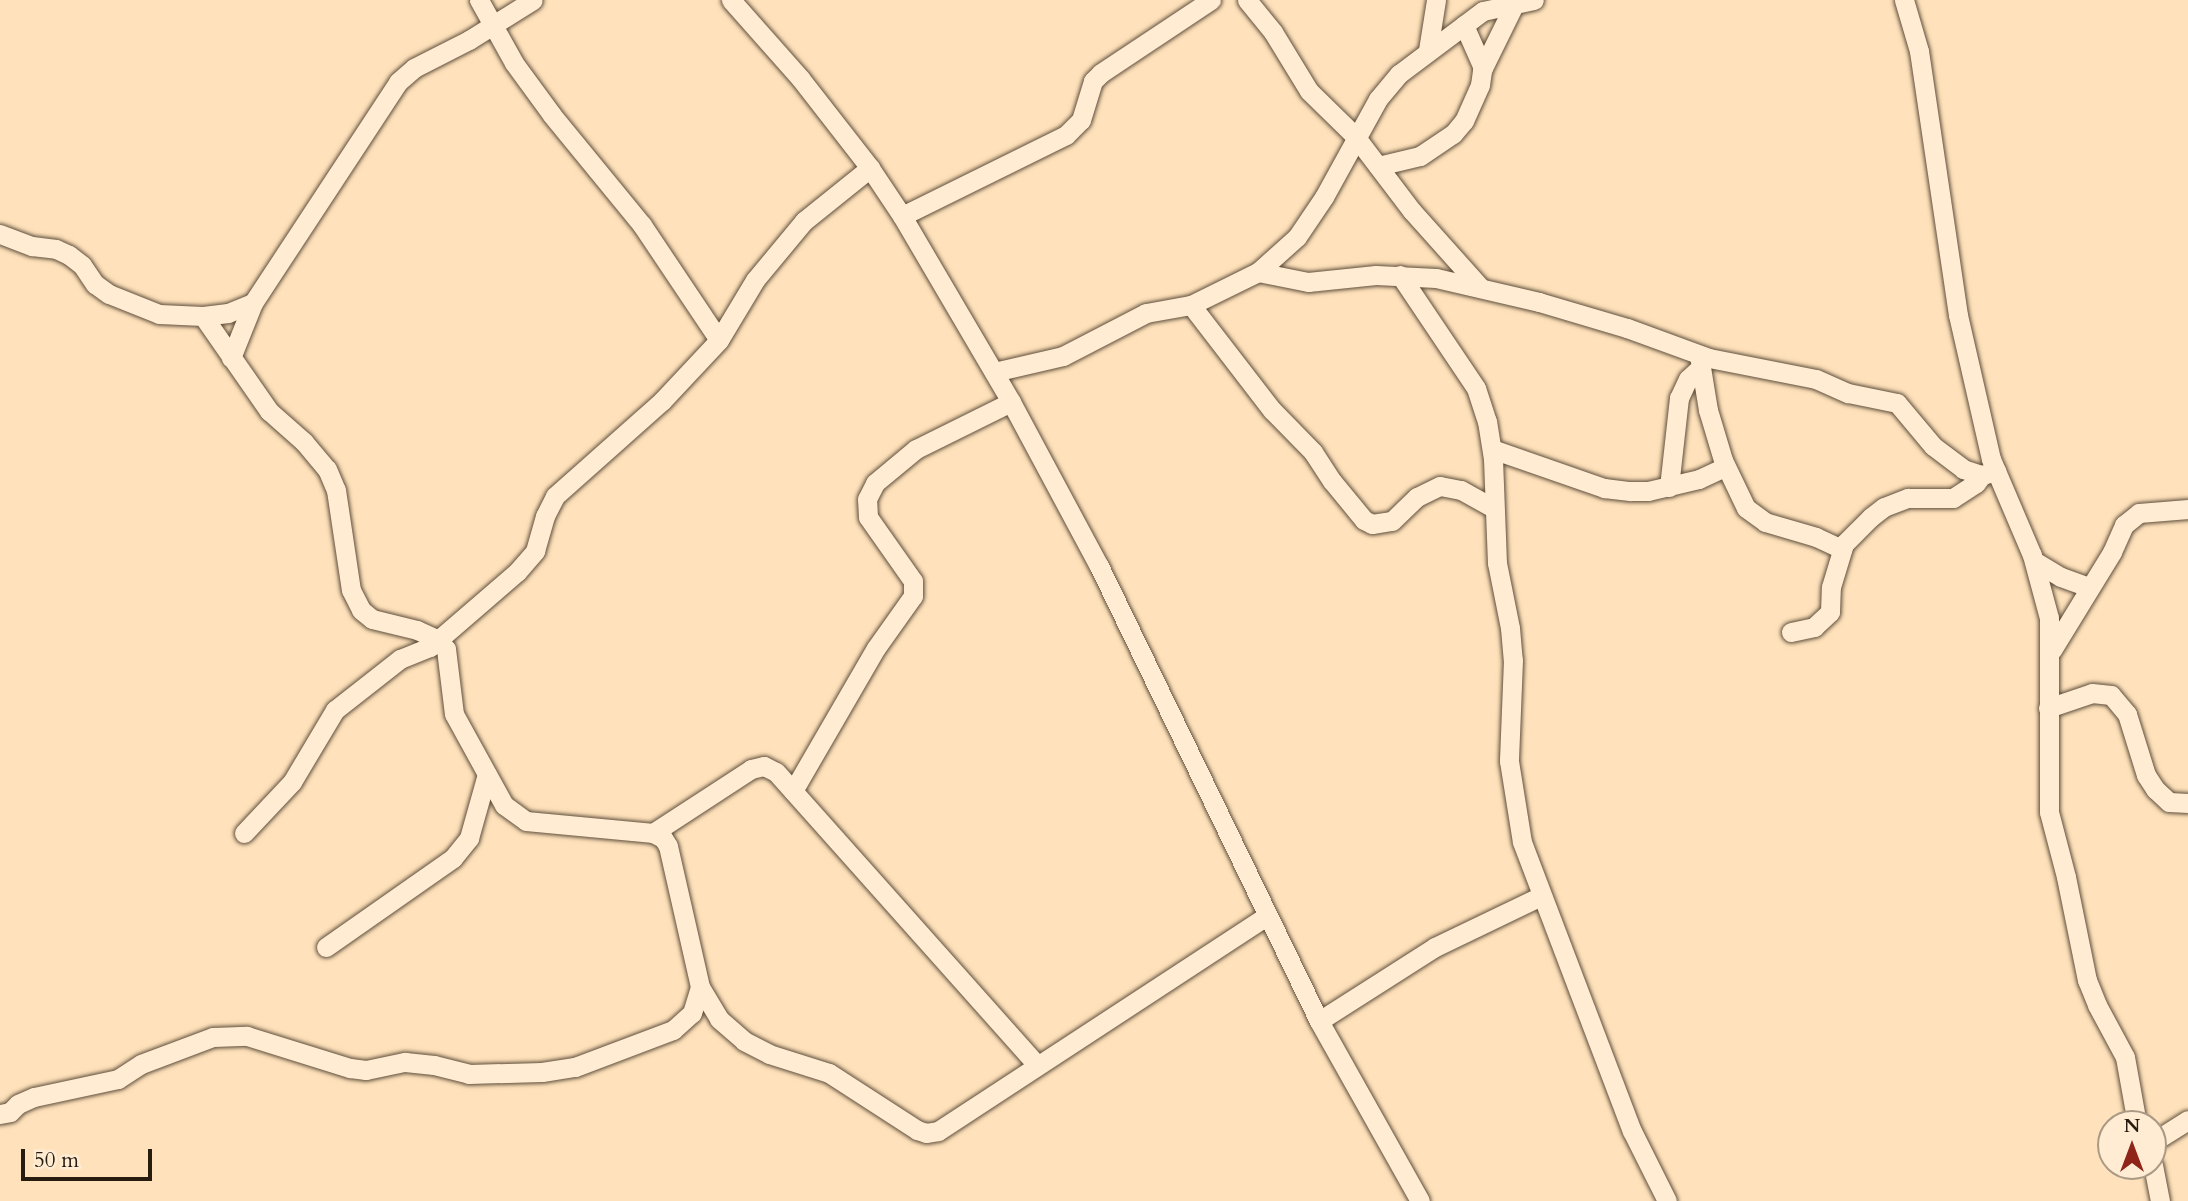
<!DOCTYPE html>
<style>
body{margin:0}
#map{position:relative;width:2188px;height:1201px;overflow:hidden;background:#ffe2bb;font-family:Cardo,serif}
div>[style]{position:absolute}
[style*='--x']{left:calc(var(--x)*1px);top:calc(var(--y)*1px);width:calc(var(--w)*1px);rotate:calc(var(--a)*1deg)}
.roads{filter:drop-shadow(0 0 2px #5e4e3c) drop-shadow(0 0 2px #5e4e3c)}
.minor>*{height:19px;margin:-9.5px;padding:0 9.5px;transform-origin:9.5px;border-radius:9.5px;background:#ffecd3}
span{translate:-50% -50%;white-space:nowrap;text-align:center;line-height:1.15;-webkit-text-stroke:5px #ffecd3;paint-order:stroke}
.north{position:absolute;left:2097px;top:1110px;width:70px;height:70px;box-sizing:border-box;background:#ffecd3;border:2px solid #a99985;border-radius:50%;rotate:0deg;font-size:19px;font-weight:700;line-height:28px;text-align:center;color:#281c11}
.north::after{content:'';display:block;margin:auto;width:24px;height:32px;background:#8f2418;clip-path:polygon(50% 0,100% 100%,50% 72%,0 100%)}
.scale{position:absolute;left:21px;top:1149px;width:131px;height:32px;box-sizing:border-box;border:4px solid #281c11;border-top:0;padding-left:9px;font-size:21px;line-height:24px;white-space:nowrap;color:#281c11;-webkit-text-stroke:5px #ffecd3;paint-order:stroke}
</style>
<div id="map">
<div class="roads">
<div class="minor">
<i style="--x:479;--y:0;--w:72;--a:60.9"></i>
<i style="--x:514;--y:63;--w:64;--a:53.8"></i>
<i style="--x:552;--y:115;--w:142;--a:50.7"></i>
<i style="--x:642;--y:225;--w:138;--a:56.2"></i>
<i style="--x:731;--y:0;--w:104;--a:48.5"></i>
<i style="--x:800;--y:78;--w:114;--a:52.1"></i>
<i style="--x:870;--y:168;--w:58;--a:56.3"></i>
<i style="--x:902;--y:216;--w:216;--a:59.6"></i>
<i style="--x:1011;--y:402;--w:186;--a:61.8"></i>
<i style="--x:1099;--y:566;--w:505;--a:64.2"></i>
<i style="--x:1319;--y:1021;--w:206;--a:60.7"></i>
<i style="--x:1247;--y:0;--w:41;--a:50.9"></i>
<i style="--x:1273;--y:32;--w:69;--a:58.6"></i>
<i style="--x:1309;--y:91;--w:64;--a:44.4"></i>
<i style="--x:1355;--y:136;--w:94;--a:52.8"></i>
<i style="--x:1412;--y:211;--w:102;--a:48.2"></i>
<i style="--x:1904;--y:0;--w:53;--a:73.6"></i>
<i style="--x:1919;--y:51;--w:267;--a:81.6"></i>
<i style="--x:1958;--y:315;--w:148;--a:77.1"></i>
<i style="--x:1991;--y:459;--w:104;--a:66.9"></i>
<i style="--x:2032;--y:555;--w:65;--a:74.9"></i>
<i style="--x:2049;--y:618;--w:194;--a:90"></i>
<i style="--x:2049;--y:812;--w:67;--a:75.3"></i>
<i style="--x:2066;--y:877;--w:105;--a:78.5"></i>
<i style="--x:2087;--y:980;--w:27;--a:68"></i>
<i style="--x:2097;--y:1005;--w:59;--a:61.7"></i>
<i style="--x:2125;--y:1057;--w:68;--a:79.8"></i>
<i style="--x:1464;--y:25;--w:47;--a:66.2"></i>
<i style="--x:1428;--y:50;--w:51;--a:-80.9"></i>
<i style="--x:1378;--y:166;--w:43;--a:-13.4"></i>
<i style="--x:1420;--y:156;--w:40;--a:-34"></i>
<i style="--x:1453;--y:134;--w:17;--a:-50"></i>
<i style="--x:1464;--y:121;--w:39;--a:-66"></i>
<i style="--x:1480;--y:85;--w:15;--a:-82"></i>
<i style="--x:1482;--y:70;--w:72;--a:-63.8"></i>
<i style="--x:902;--y:216;--w:183;--a:-26.3"></i>
<i style="--x:1066;--y:135;--w:21;--a:-45"></i>
<i style="--x:1081;--y:120;--w:41;--a:-72.9"></i>
<i style="--x:1093;--y:81;--w:11;--a:-45"></i>
<i style="--x:1101;--y:73;--w:132;--a:-33.6"></i>
<i style="--x:0;--y:234;--w:34;--a:21"></i>
<i style="--x:32;--y:246;--w:24;--a:7"></i>
<i style="--x:56;--y:249;--w:14;--a:25"></i>
<i style="--x:69;--y:255;--w:16;--a:38"></i>
<i style="--x:82;--y:265;--w:23;--a:56"></i>
<i style="--x:95;--y:284;--w:17;--a:36"></i>
<i style="--x:109;--y:294;--w:54;--a:21.8"></i>
<i style="--x:159;--y:314;--w:44;--a:2.6"></i>
<i style="--x:203;--y:316;--w:25;--a:-7"></i>
<i style="--x:228;--y:313;--w:27;--a:-22"></i>
<i style="--x:253;--y:303;--w:264;--a:-56.7"></i>
<i style="--x:398;--y:82;--w:21;--a:-41"></i>
<i style="--x:414;--y:68;--w:62;--a:-27"></i>
<i style="--x:469;--y:40;--w:75;--a:-32"></i>
<i style="--x:1258;--y:272;--w:51;--a:11.3"></i>
<i style="--x:1308;--y:282;--w:68;--a:-5.9"></i>
<i style="--x:1376;--y:275;--w:60;--a:2.9"></i>
<i style="--x:1436;--y:278;--w:106;--a:13.1"></i>
<i style="--x:1539;--y:302;--w:92;--a:16.5"></i>
<i style="--x:1627;--y:328;--w:87;--a:20.1"></i>
<i style="--x:1709;--y:358;--w:109;--a:11.1"></i>
<i style="--x:1816;--y:379;--w:35;--a:24"></i>
<i style="--x:1848;--y:393;--w:50;--a:11.5"></i>
<i style="--x:1897;--y:403;--w:56;--a:50.1"></i>
<i style="--x:1933;--y:446;--w:38;--a:37"></i>
<i style="--x:1963;--y:469;--w:20;--a:18"></i>
<i style="--x:1982;--y:475;--w:15;--a:-16"></i>
<i style="--x:1400;--y:275;--w:136;--a:56.1"></i>
<i style="--x:1476;--y:388;--w:35;--a:72"></i>
<i style="--x:1487;--y:421;--w:38;--a:81"></i>
<i style="--x:1493;--y:459;--w:104;--a:87.8"></i>
<i style="--x:1497;--y:563;--w:66;--a:78.7"></i>
<i style="--x:1510;--y:628;--w:32;--a:85"></i>
<i style="--x:1513;--y:660;--w:101;--a:92.3"></i>
<i style="--x:1509;--y:761;--w:82;--a:80.9"></i>
<i style="--x:1522;--y:842;--w:309;--a:69.2"></i>
<i style="--x:1632;--y:1131;--w:78;--a:63.4"></i>
<i style="--x:1191;--y:305;--w:133;--a:52.4"></i>
<i style="--x:1272;--y:410;--w:59;--a:45.7"></i>
<i style="--x:1313;--y:452;--w:35;--a:57"></i>
<i style="--x:1332;--y:481;--w:50;--a:50.6"></i>
<i style="--x:1364;--y:520;--w:9;--a:27"></i>
<i style="--x:1372;--y:524;--w:20;--a:-9"></i>
<i style="--x:1392;--y:521;--w:35;--a:-44"></i>
<i style="--x:1417;--y:497;--w:25;--a:-26"></i>
<i style="--x:1440;--y:486;--w:21;--a:11"></i>
<i style="--x:1461;--y:490;--w:37;--a:29"></i>
<i style="--x:203;--y:316;--w:116;--a:55.2"></i>
<i style="--x:269;--y:411;--w:47;--a:41.5"></i>
<i style="--x:304;--y:442;--w:35;--a:50"></i>
<i style="--x:327;--y:469;--w:23;--a:67"></i>
<i style="--x:336;--y:490;--w:101;--a:81.5"></i>
<i style="--x:351;--y:590;--w:22;--a:63"></i>
<i style="--x:361;--y:610;--w:14;--a:39"></i>
<i style="--x:372;--y:619;--w:46;--a:13.7"></i>
<i style="--x:417;--y:630;--w:23;--a:25"></i>
<i style="--x:438;--y:640;--w:12;--a:48"></i>
<i style="--x:446;--y:649;--w:65;--a:83"></i>
<i style="--x:454;--y:714;--w:104;--a:61.2"></i>
<i style="--x:504;--y:805;--w:27;--a:36"></i>
<i style="--x:526;--y:821;--w:128;--a:5.4"></i>
<i style="--x:653;--y:833;--w:11;--a:27"></i>
<i style="--x:663;--y:838;--w:9;--a:58"></i>
<i style="--x:668;--y:846;--w:145;--a:77.2"></i>
<i style="--x:700;--y:987;--w:37;--a:59"></i>
<i style="--x:719;--y:1019;--w:33;--a:41"></i>
<i style="--x:744;--y:1041;--w:28;--a:27"></i>
<i style="--x:769;--y:1054;--w:63;--a:17.6"></i>
<i style="--x:829;--y:1073;--w:105;--a:32.9"></i>
<i style="--x:917;--y:1130;--w:9;--a:18"></i>
<i style="--x:926;--y:1133;--w:12;--a:-9"></i>
<i style="--x:938;--y:1131;--w:393;--a:-33.2"></i>
<i style="--x:1699;--y:355;--w:56;--a:80.7"></i>
<i style="--x:1708;--y:410;--w:52;--a:73.3"></i>
<i style="--x:1723;--y:460;--w:53;--a:64.4"></i>
<i style="--x:1746;--y:508;--w:24;--a:36"></i>
<i style="--x:1765;--y:522;--w:53;--a:16.4"></i>
<i style="--x:1816;--y:537;--w:29;--a:25"></i>
<i style="--x:231;--y:358;--w:59;--a:-68.2"></i>
<i style="--x:994;--y:372;--w:71;--a:-13.1"></i>
<i style="--x:1063;--y:356;--w:93;--a:-27.4"></i>
<i style="--x:1146;--y:313;--w:46;--a:-10.1"></i>
<i style="--x:1191;--y:305;--w:75;--a:-26.2"></i>
<i style="--x:1258;--y:272;--w:52;--a:-41.9"></i>
<i style="--x:1297;--y:237;--w:48;--a:-56"></i>
<i style="--x:1324;--y:197;--w:112;--a:-61.1"></i>
<i style="--x:1378;--y:99;--w:33;--a:-50"></i>
<i style="--x:1399;--y:74;--w:105;--a:-36.9"></i>
<i style="--x:1483;--y:11;--w:52;--a:-12.2"></i>
<i style="--x:1492;--y:449;--w:119;--a:19.2"></i>
<i style="--x:1604;--y:488;--w:26;--a:7"></i>
<i style="--x:1630;--y:491;--w:18;--a:0"></i>
<i style="--x:1648;--y:491;--w:52;--a:-13.2"></i>
<i style="--x:1699;--y:479;--w:29;--a:-25"></i>
<i style="--x:1669;--y:487;--w:90;--a:-83.6"></i>
<i style="--x:1679;--y:398;--w:21;--a:-65"></i>
<i style="--x:1688;--y:379;--w:16;--a:-43"></i>
<i style="--x:2034;--y:561;--w:31;--a:31"></i>
<i style="--x:2061;--y:577;--w:30;--a:20"></i>
<i style="--x:1791;--y:632;--w:24;--a:-12"></i>
<i style="--x:1814;--y:627;--w:22;--a:-43"></i>
<i style="--x:1830;--y:612;--w:25;--a:-88"></i>
<i style="--x:1831;--y:587;--w:45;--a:-73.2"></i>
<i style="--x:1844;--y:544;--w:38;--a:-45"></i>
<i style="--x:1871;--y:517;--w:16;--a:-38"></i>
<i style="--x:1884;--y:507;--w:26;--a:-21"></i>
<i style="--x:1908;--y:498;--w:45;--a:0"></i>
<i style="--x:1953;--y:498;--w:27;--a:-33"></i>
<i style="--x:1976;--y:483;--w:10;--a:-53"></i>
<i style="--x:2052;--y:650;--w:115;--a:-58.5"></i>
<i style="--x:2112;--y:552;--w:30;--a:-66"></i>
<i style="--x:2124;--y:525;--w:19;--a:-39"></i>
<i style="--x:2139;--y:513;--w:49;--a:-4.7"></i>
<i style="--x:2048;--y:708;--w:46;--a:-18.8"></i>
<i style="--x:2092;--y:693;--w:19;--a:6"></i>
<i style="--x:2111;--y:695;--w:25;--a:50"></i>
<i style="--x:2127;--y:714;--w:64;--a:72.7"></i>
<i style="--x:2146;--y:775;--w:17;--a:57"></i>
<i style="--x:2155;--y:789;--w:19;--a:43"></i>
<i style="--x:2169;--y:802;--w:19;--a:3"></i>
<i style="--x:793;--y:791;--w:165;--a:-59.9"></i>
<i style="--x:876;--y:648;--w:64;--a:-54.6"></i>
<i style="--x:913;--y:596;--w:15;--a:-90"></i>
<i style="--x:913;--y:581;--w:78;--a:-125.1"></i>
<i style="--x:868;--y:517;--w:18;--a:-93"></i>
<i style="--x:867;--y:499;--w:18;--a:-63"></i>
<i style="--x:875;--y:483;--w:53;--a:-39.7"></i>
<i style="--x:916;--y:449;--w:106;--a:-26.3"></i>
<i style="--x:244;--y:833;--w:70;--a:-46.7"></i>
<i style="--x:292;--y:782;--w:84;--a:-59.2"></i>
<i style="--x:335;--y:710;--w:83;--a:-38.1"></i>
<i style="--x:400;--y:659;--w:32;--a:-22"></i>
<i style="--x:430;--y:647;--w:115;--a:-40.8"></i>
<i style="--x:517;--y:572;--w:28;--a:-49"></i>
<i style="--x:535;--y:551;--w:36;--a:-74"></i>
<i style="--x:545;--y:516;--w:22;--a:-63"></i>
<i style="--x:555;--y:496;--w:143;--a:-41.6"></i>
<i style="--x:662;--y:401;--w:83;--a:-46.9"></i>
<i style="--x:719;--y:340;--w:70;--a:-59"></i>
<i style="--x:755;--y:280;--w:77;--a:-50.3"></i>
<i style="--x:804;--y:221;--w:85;--a:-38.8"></i>
<i style="--x:653;--y:833;--w:117;--a:-33.1"></i>
<i style="--x:751;--y:769;--w:13;--a:-13"></i>
<i style="--x:764;--y:766;--w:13;--a:27"></i>
<i style="--x:776;--y:772;--w:392;--a:48.3"></i>
<i style="--x:326;--y:947;--w:155;--a:-35"></i>
<i style="--x:453;--y:858;--w:26;--a:-51"></i>
<i style="--x:469;--y:838;--w:66;--a:-74.3"></i>
<i style="--x:1319;--y:1021;--w:138;--a:-32.5"></i>
<i style="--x:1435;--y:947;--w:118;--a:-25.7"></i>
<i style="--x:0;--y:1114;--w:10;--a:-11"></i>
<i style="--x:10;--y:1112;--w:11;--a:-45"></i>
<i style="--x:18;--y:1104;--w:17;--a:-24"></i>
<i style="--x:34;--y:1097;--w:86;--a:-12.1"></i>
<i style="--x:118;--y:1079;--w:27;--a:-33"></i>
<i style="--x:141;--y:1064;--w:77;--a:-20.6"></i>
<i style="--x:213;--y:1037;--w:34;--a:-2"></i>
<i style="--x:247;--y:1036;--w:108;--a:17.3"></i>
<i style="--x:350;--y:1068;--w:16;--a:7"></i>
<i style="--x:366;--y:1070;--w:40;--a:-12"></i>
<i style="--x:405;--y:1062;--w:29;--a:6"></i>
<i style="--x:434;--y:1065;--w:36;--a:14"></i>
<i style="--x:469;--y:1074;--w:73;--a:-1.6"></i>
<i style="--x:542;--y:1072;--w:33;--a:-9"></i>
<i style="--x:575;--y:1067;--w:105;--a:-20.7"></i>
<i style="--x:673;--y:1030;--w:25;--a:-42"></i>
<i style="--x:692;--y:1013;--w:27;--a:-73"></i>
<i style="--x:2153;--y:1142;--w:41;--a:-32.2"></i>
<i style="--x:2153;--y:1165;--w:37;--a:79"></i>
</div>
</div>
<div class="north">N</div>
<div class="scale">50 m</div>
</div>
